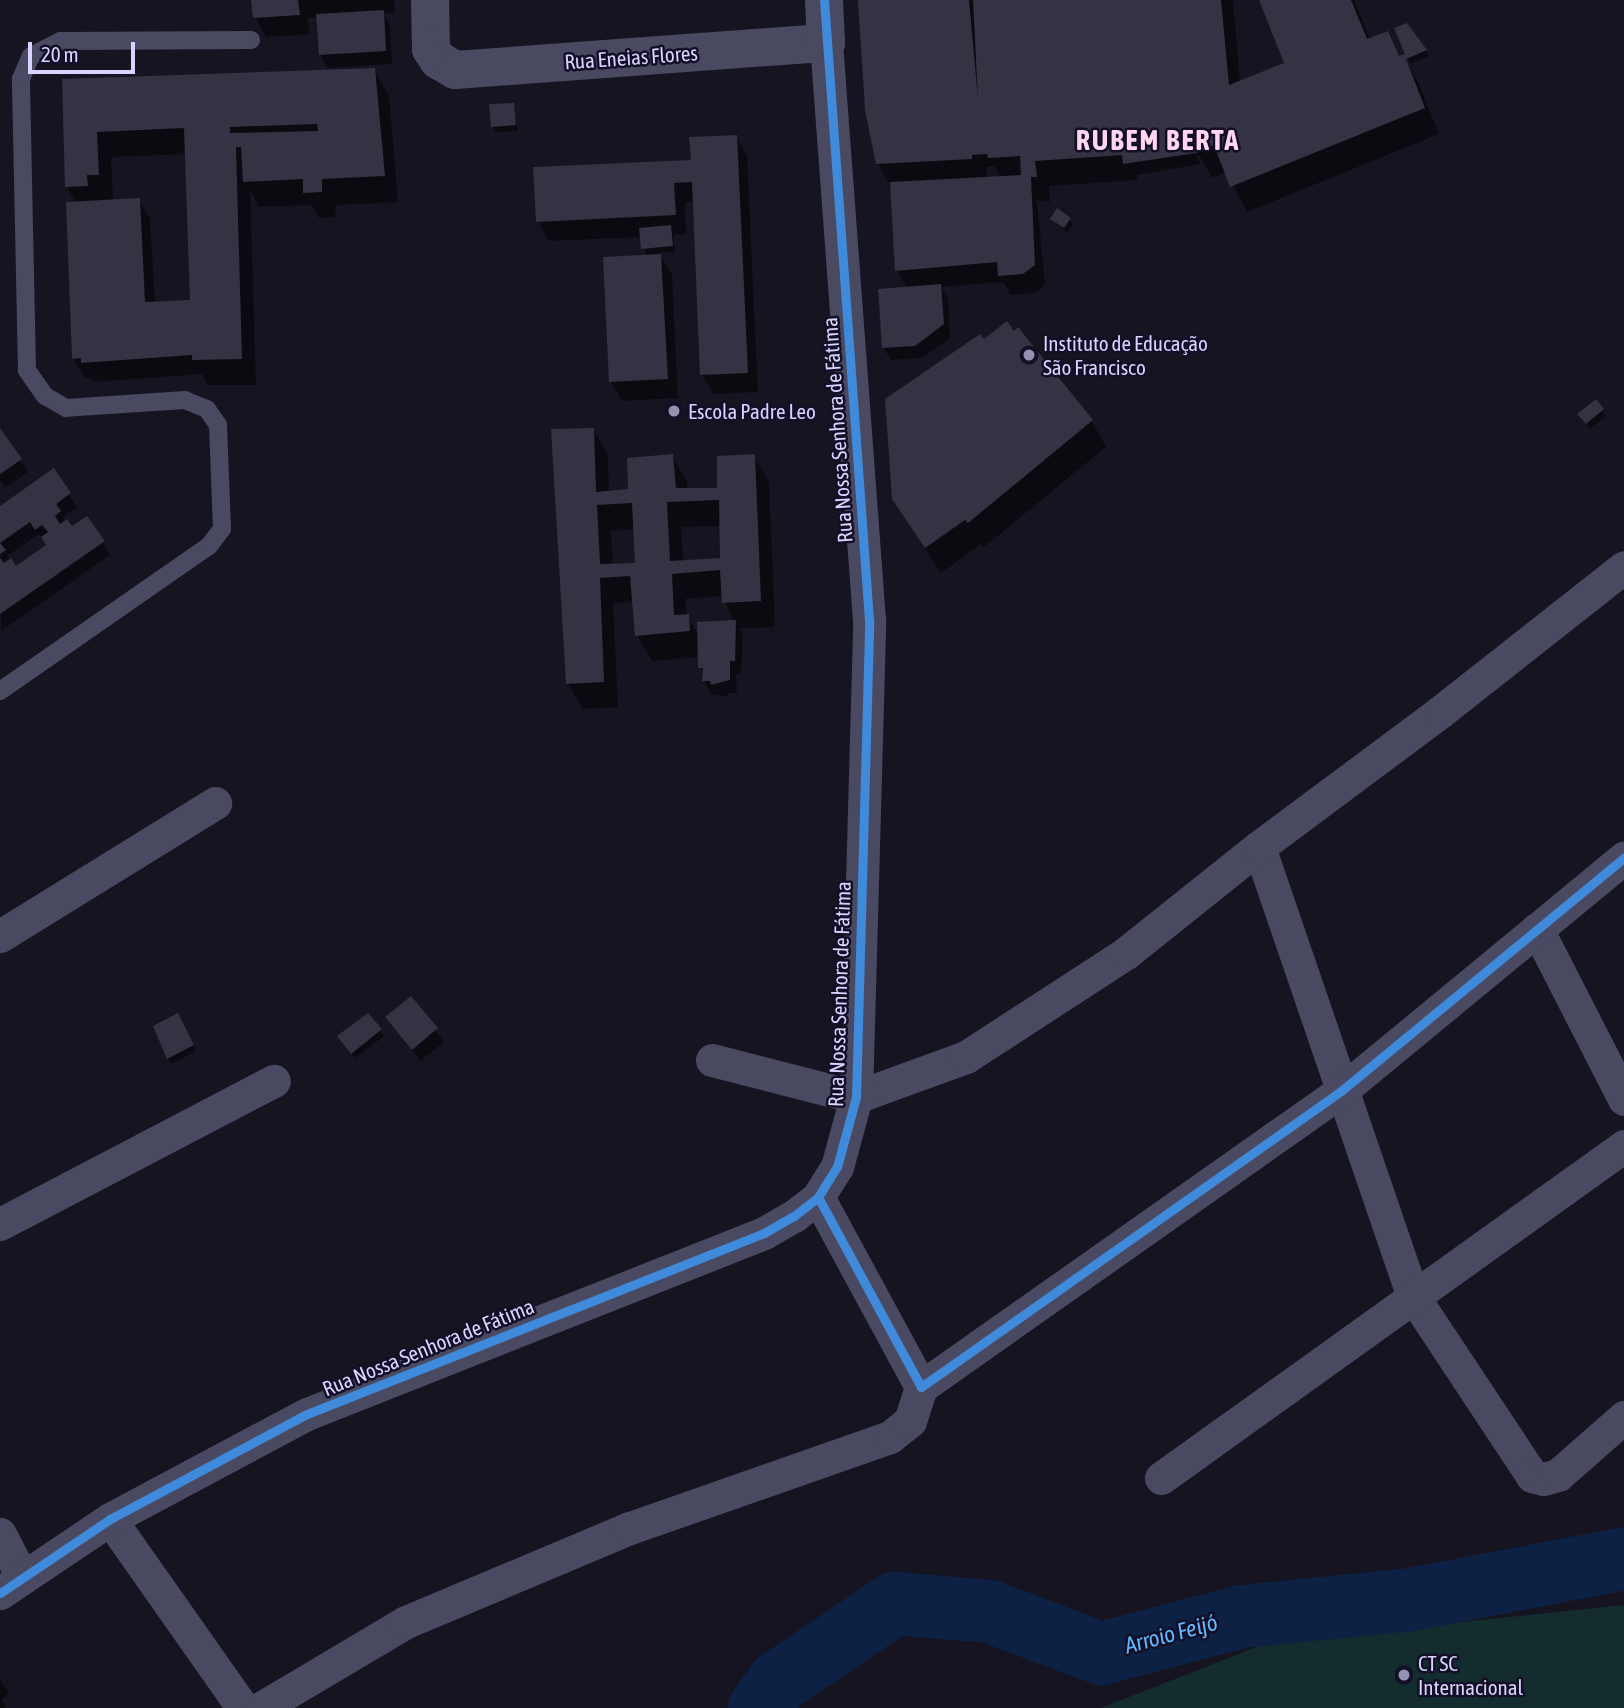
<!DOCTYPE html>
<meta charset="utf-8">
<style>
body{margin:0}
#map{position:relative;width:1624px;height:1708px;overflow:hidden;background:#161421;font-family:"Asap Condensed",sans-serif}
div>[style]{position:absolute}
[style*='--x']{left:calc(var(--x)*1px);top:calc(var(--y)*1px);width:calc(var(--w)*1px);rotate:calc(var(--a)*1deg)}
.green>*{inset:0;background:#132c2d}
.shadow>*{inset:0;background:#0007}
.river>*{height:63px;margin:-31.5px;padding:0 31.5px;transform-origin:31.5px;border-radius:31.5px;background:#0d2144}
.building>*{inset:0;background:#343243}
.service>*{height:18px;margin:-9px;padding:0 9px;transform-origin:9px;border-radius:9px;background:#4a4962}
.minor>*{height:33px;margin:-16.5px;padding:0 16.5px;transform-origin:16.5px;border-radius:16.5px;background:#4a4962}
.tertiary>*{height:38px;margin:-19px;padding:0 19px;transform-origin:19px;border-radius:19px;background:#4a4962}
.cycleway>*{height:9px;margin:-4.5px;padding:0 4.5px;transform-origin:4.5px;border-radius:4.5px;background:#408adc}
.dots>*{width:19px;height:19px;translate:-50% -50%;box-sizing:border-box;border:4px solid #130f26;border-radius:50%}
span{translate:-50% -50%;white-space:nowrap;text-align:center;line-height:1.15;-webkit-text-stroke:5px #130f26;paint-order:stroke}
.street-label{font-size:21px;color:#d9d4ff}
.poi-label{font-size:21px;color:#d9d4ff}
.left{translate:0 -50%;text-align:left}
.water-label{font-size:23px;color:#62b6ff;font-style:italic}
.district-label{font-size:28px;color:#ffd6f0;font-weight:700;letter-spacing:2px}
.scale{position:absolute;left:28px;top:42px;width:107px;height:32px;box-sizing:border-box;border:4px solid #d9d4ff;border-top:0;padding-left:9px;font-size:21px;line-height:24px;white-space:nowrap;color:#d9d4ff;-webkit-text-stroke:5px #130f26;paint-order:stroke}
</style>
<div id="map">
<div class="green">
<i style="clip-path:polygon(1624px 1605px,1624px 1708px,1101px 1708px,1269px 1642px)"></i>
</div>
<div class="shadow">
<i style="clip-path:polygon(253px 0,394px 0,395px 13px,384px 14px,390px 25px,392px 64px,328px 68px,320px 55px,318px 17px,308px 18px,310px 34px,266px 37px,255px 17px)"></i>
<i style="clip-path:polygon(evenodd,859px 0,1233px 0,1240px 83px,1286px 64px,1260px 0,1354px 0,1370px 40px,1399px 58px,1403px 56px,1418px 82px,1439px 134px,1247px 212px,1226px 172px,1212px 178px,1199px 155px,1197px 156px,1200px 164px,1137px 175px,1137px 180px,1049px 186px,1050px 202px,1037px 200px,1045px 285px,1035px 293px,1011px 295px,1003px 282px,941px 287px,948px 299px,950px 338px,922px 358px,891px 360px,883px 347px,908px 289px,897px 270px,892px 189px,878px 164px,859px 0,994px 166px,1001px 178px,986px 179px,987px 167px,994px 166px)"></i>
<i style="clip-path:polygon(1407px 25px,1429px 56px,1410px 64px,1397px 29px)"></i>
<i style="clip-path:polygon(evenodd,374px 70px,389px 96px,398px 202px,335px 205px,336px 217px,319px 218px,312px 205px,259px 207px,250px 190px,256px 385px,208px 385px,202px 374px,94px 382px,91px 378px,85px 378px,73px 358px,76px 203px,67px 187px,64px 80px,374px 70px,186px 154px,192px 307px,155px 304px,150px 219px,139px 200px,113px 201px,111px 157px,186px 154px)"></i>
<i style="clip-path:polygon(513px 104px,518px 131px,496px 132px,493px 127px)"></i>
<i style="clip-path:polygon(736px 136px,747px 156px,758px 392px,713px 394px,702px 375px,694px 201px,685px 202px,686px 234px,674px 235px,675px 252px,659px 253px,672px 275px,678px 398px,622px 401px,611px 382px,647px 257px,641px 237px,549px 241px,538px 222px,693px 162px)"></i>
<i style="clip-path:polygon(1052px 219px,1069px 219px,1073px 225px,1067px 233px)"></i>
<i style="clip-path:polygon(1602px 410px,1606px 416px,1590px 429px,1583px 420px)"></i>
<i style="clip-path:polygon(1092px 421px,1106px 447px,984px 547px,981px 544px,941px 573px,894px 499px)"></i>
<i style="clip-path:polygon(evenodd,593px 429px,608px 455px,609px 493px,630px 491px,672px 456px,687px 482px,688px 490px,719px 489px,754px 456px,769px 482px,775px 627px,739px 628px,743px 634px,741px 673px,736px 674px,737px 693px,728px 693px,728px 697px,712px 694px,704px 681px,700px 657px,652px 661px,637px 635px,634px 602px,613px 603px,618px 707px,583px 709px,568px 684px,593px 429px,721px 526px,722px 560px,683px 562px,681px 527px,721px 526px,593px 429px,635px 529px,637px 564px,613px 565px,611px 531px,635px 529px,593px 429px,723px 596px,734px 622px,699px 635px,687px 616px,685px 599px,723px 596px)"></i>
<i style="clip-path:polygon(0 431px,28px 472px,5px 488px,0 480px)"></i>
<i style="clip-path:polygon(evenodd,53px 471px,77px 507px,63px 517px,66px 522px,72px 529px,103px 542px,110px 555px,1px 631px,0 508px,53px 471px,39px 534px,48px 546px,16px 568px,7px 556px,39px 534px)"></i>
<i style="clip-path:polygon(411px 998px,444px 1042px,420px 1061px,388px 1017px)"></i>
<i style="clip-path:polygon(178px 1015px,196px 1051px,171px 1064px,168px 1058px)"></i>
<i style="clip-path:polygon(368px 1016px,384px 1036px,355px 1058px,343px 1043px)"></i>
<i style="clip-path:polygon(0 1680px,9px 1693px,2px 1700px,6px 1708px,0 1708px)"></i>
</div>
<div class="river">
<i style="--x:759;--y:1708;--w:32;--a:-55"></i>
<i style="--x:777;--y:1682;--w:141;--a:-34"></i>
<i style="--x:894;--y:1603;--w:95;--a:4.8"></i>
<i style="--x:989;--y:1611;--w:120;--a:20.6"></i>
<i style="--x:1101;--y:1653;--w:145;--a:-14.8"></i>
<i style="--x:1241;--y:1616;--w:170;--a:-5.7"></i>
<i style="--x:1410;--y:1599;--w:218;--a:-10.8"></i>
</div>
<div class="building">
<i style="clip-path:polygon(251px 0,298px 0,300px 15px,253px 18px)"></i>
<i style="clip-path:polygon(858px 0,969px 0,978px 99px,973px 0,1221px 0,1229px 85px,1284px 63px,1259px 0,1351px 0,1367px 39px,1388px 31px,1399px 56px,1405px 54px,1394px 28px,1407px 23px,1427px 50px,1406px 59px,1425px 108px,1230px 187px,1214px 145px,1196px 153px,1123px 164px,1122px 155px,1035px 161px,1037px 177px,1031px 177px,1035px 265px,1023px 274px,998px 276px,997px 262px,895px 271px,890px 182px,1021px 175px,1020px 156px,988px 158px,987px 154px,972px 155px,972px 159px,876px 164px,865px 110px)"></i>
<i style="clip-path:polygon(384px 10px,386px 51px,319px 55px,316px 14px)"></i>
<i style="clip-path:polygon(evenodd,375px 68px,385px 176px,322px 179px,322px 192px,303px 193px,303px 179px,243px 182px,241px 147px,236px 147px,242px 359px,192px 360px,192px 355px,81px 363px,81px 358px,72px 359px,66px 202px,140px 198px,145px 302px,190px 300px,184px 128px,97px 132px,99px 175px,87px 175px,88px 186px,65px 187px,62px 79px,375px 68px,317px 124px,318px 131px,230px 133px,230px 127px,317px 124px)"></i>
<i style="clip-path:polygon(514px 103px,516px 125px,491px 127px,489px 104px)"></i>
<i style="clip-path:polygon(737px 135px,748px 373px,700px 375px,692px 182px,674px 183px,676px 215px,536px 222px,533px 167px,691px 160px,689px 137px)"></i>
<i style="clip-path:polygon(1057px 208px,1071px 218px,1064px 228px,1050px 219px)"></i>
<i style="clip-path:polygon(671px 225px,673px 246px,641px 249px,639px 228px)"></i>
<i style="clip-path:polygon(661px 254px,668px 379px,609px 382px,603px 257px)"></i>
<i style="clip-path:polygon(941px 284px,944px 324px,915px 346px,882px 348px,878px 289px)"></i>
<i style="clip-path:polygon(1007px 321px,1014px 331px,1018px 327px,1093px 420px,968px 523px,965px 520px,925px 548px,892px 499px,885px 399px,980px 334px,984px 339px)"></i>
<i style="clip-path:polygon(1596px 399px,1604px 409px,1586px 424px,1577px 414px)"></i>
<i style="clip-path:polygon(0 428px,22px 459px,0 474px)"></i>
<i style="clip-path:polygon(evenodd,594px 428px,596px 492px,628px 489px,627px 458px,673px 454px,676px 488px,717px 488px,717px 456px,755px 454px,761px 601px,722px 603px,720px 570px,672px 574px,674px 615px,689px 614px,690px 631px,635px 636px,630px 576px,600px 578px,604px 682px,566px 684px,551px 429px,594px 428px,719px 500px,720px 558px,670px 561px,667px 502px,719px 500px,594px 428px,632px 503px,635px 563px,600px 564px,597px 505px,632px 503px)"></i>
<i style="clip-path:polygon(54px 468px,71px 493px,56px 504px,61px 511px,55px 516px,60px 524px,67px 519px,72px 526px,87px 516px,105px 541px,0 614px,0 558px,4px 563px,11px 558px,16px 566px,46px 545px,41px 537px,48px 532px,42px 525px,35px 530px,30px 522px,0 543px,6px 550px,0 554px,0 506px)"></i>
<i style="clip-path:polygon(736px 620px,735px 661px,730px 661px,730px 680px,711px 685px,710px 681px,702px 681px,703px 668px,698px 668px,697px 622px)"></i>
<i style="clip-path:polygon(411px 996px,438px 1028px,412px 1050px,385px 1017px)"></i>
<i style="clip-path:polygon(178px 1013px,194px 1045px,167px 1059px,153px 1026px)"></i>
<i style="clip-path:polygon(368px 1013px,382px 1029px,351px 1054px,337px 1036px)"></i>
</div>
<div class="service">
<i style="--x:0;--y:691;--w:254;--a:-34.8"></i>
<i style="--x:209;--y:546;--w:21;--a:-53"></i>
<i style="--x:222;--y:529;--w:104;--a:-92.2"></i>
<i style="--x:218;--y:425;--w:19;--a:-125"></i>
<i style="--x:207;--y:409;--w:24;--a:-158"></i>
<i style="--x:185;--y:400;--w:119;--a:176.2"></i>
<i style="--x:66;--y:408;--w:24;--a:-150"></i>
<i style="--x:45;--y:396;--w:32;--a:-125"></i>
<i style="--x:27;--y:370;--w:291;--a:-91.2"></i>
<i style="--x:21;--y:79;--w:25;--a:-67"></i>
<i style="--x:31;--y:56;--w:33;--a:-27"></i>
<i style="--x:60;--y:41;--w:191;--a:-0.3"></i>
</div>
<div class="minor">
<i style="--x:1259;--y:847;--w:475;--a:71.1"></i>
<i style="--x:1413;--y:1296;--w:216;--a:56.5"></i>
<i style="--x:1532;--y:1476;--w:11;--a:15"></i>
<i style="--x:1543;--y:1479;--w:16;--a:-15"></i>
<i style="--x:1558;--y:1475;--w:88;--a:-41.3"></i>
<i style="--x:1537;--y:929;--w:191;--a:62.9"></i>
<i style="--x:0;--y:936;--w:253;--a:-31.7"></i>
<i style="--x:712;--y:1060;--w:149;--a:14.4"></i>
<i style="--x:856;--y:1097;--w:117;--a:-20"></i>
<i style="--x:966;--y:1057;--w:191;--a:-33"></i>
<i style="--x:1126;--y:953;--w:170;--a:-38.6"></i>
<i style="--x:1259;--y:847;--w:226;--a:-36.7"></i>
<i style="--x:1440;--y:712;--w:234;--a:-38.2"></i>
<i style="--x:818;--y:1197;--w:216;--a:61.5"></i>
<i style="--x:921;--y:1387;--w:514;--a:-35.17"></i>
<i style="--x:1341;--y:1091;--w:367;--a:-39.5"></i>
<i style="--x:0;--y:1224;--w:309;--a:-27.6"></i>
<i style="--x:1161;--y:1478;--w:570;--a:-35.64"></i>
<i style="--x:110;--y:1519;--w:231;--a:54.9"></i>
<i style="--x:0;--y:1534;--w:48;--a:62.9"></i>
<i style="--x:0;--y:1593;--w:133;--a:-33.9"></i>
<i style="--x:110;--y:1519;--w:223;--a:-28.1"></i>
<i style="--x:307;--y:1414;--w:492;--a:-21.6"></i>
<i style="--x:764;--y:1233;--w:34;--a:-30"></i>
<i style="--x:794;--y:1216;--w:31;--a:-38"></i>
<i style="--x:818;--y:1197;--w:36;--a:-58"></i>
<i style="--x:837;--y:1167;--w:73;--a:-74.8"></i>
<i style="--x:856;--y:1097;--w:477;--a:-88.4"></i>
<i style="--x:869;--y:620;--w:579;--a:-94.26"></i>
<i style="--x:261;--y:1708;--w:169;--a:-30.7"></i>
<i style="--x:406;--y:1622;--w:243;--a:-22.8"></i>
<i style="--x:630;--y:1528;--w:275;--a:-19.3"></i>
<i style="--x:890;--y:1437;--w:26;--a:-39"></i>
<i style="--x:910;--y:1421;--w:36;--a:-72"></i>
</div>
<div class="tertiary">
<i style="--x:430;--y:0;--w:49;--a:88.8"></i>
<i style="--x:431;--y:49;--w:13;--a:58"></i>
<i style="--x:438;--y:60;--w:20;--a:30"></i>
<i style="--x:455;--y:70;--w:372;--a:-4.2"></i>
<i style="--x:826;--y:43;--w:43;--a:-92.7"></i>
</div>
<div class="cycleway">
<i style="--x:818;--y:1197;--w:216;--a:61.5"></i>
<i style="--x:921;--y:1387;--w:514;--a:-35.17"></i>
<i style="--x:1341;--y:1091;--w:367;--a:-39.5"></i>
<i style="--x:0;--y:1593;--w:133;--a:-33.9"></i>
<i style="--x:110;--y:1519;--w:223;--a:-28.1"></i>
<i style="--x:307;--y:1414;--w:492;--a:-21.6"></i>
<i style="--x:764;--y:1233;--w:34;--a:-30"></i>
<i style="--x:794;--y:1216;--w:31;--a:-38"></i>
<i style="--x:818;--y:1197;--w:36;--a:-58"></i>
<i style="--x:837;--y:1167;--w:73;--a:-74.8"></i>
<i style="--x:856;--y:1097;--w:477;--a:-88.4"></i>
<i style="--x:869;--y:620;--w:622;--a:-94.15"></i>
</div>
<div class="dots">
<i style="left:1029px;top:355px;background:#9591b1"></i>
<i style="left:674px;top:411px;background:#9591b1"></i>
<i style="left:1404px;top:1675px;background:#9591b1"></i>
</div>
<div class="street-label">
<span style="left:631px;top:57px;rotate:-4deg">Rua Eneias Flores</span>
<span style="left:837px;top:430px;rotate:-94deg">Rua Nossa Senhora de Fátima</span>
<span style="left:839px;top:994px;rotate:-88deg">Rua Nossa Senhora de Fátima</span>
<span style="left:428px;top:1347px;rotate:-22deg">Rua Nossa Senhora de Fátima</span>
</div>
<div class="poi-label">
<span class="left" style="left:1043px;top:355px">Instituto de Educação<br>São Francisco</span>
<span class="left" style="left:688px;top:411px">Escola Padre Leo</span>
<span class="left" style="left:1418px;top:1675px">CT SC<br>Internacional</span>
</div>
<div class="water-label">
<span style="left:1171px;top:1634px;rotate:-15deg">Arroio Feijó</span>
</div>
<div class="district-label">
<span style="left:1158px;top:140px">RUBEM BERTA</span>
</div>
<div class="scale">20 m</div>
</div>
